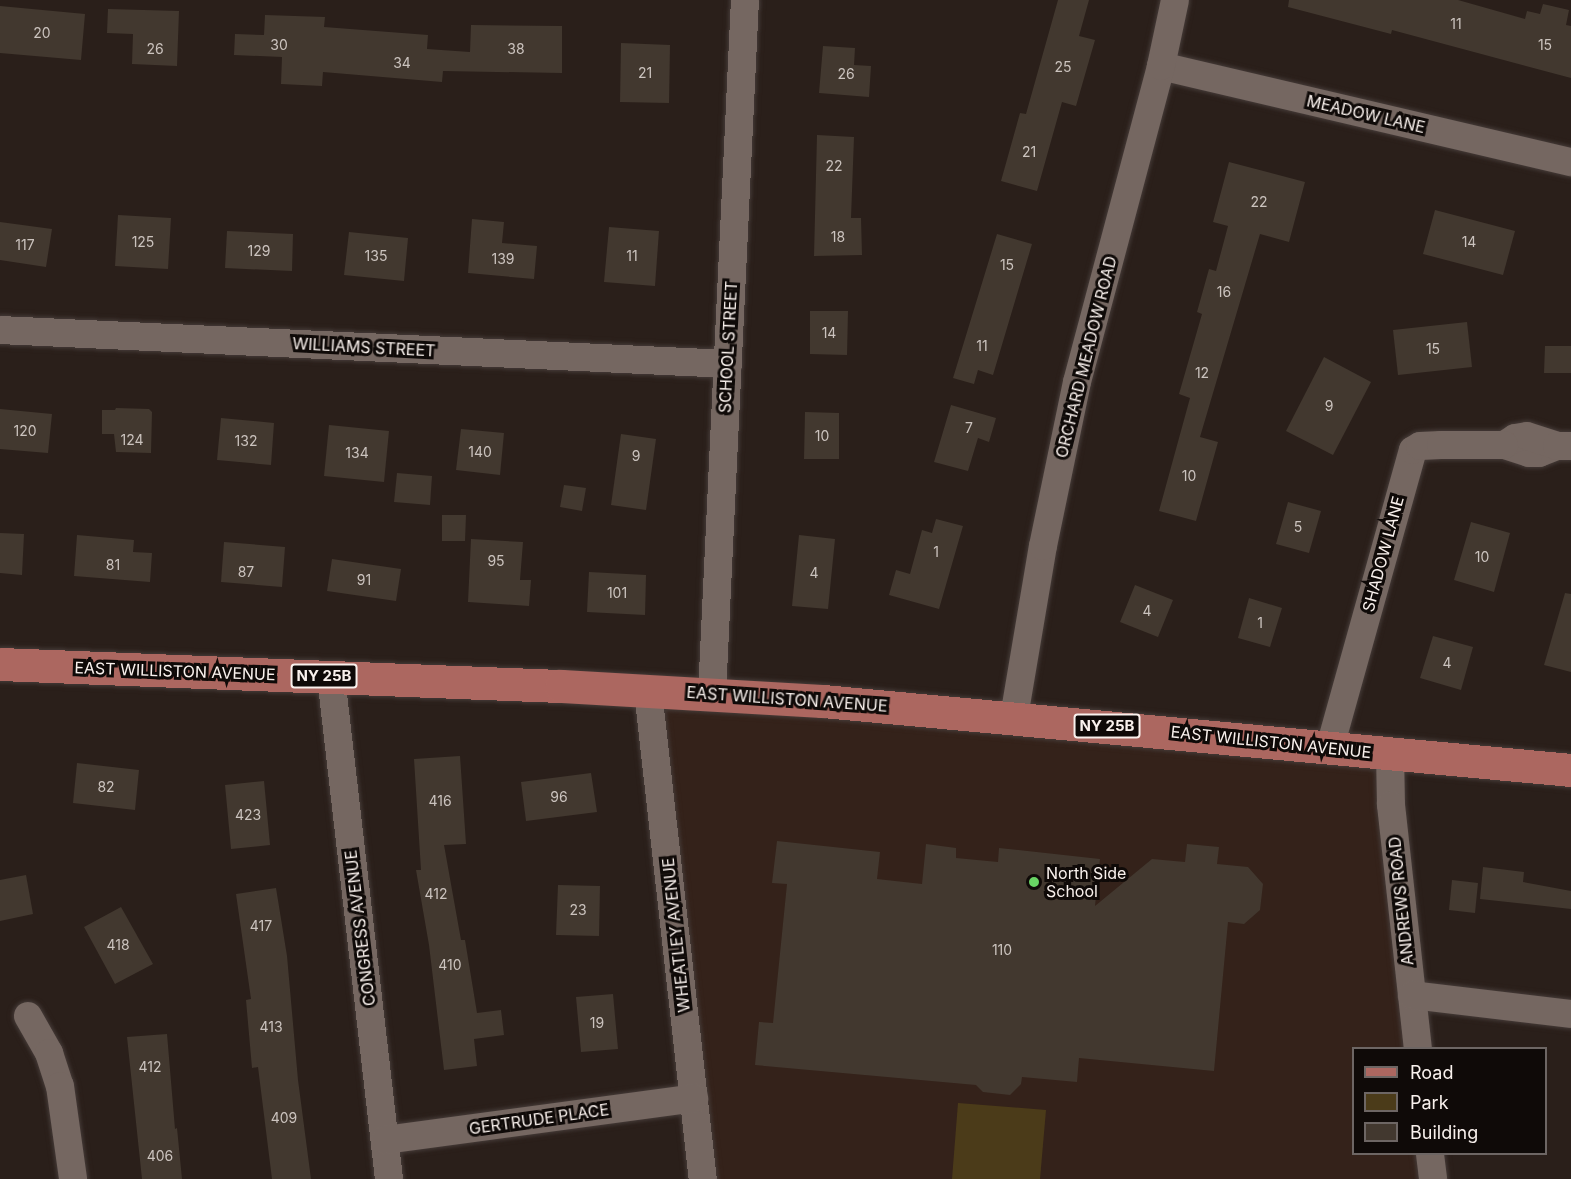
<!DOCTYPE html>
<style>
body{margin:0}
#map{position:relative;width:1571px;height:1179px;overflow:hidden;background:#2a1f1a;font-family:Inter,sans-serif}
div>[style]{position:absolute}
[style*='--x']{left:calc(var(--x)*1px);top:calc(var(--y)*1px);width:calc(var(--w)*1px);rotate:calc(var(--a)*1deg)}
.built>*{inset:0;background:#34221a}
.green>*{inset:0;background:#4b3b19}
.building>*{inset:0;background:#42382f}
.roads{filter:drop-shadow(0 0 2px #453b38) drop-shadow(0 0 2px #453b38)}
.minor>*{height:28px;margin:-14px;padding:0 14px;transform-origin:14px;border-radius:14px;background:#756761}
.primary>*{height:33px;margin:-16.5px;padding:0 16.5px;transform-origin:16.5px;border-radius:16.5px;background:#ac6760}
.dots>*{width:16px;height:16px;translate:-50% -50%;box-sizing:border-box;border:3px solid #0f0a08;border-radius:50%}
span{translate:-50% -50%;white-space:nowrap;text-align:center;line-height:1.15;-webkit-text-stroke:6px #0f0a08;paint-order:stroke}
.number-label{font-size:14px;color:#cbc3be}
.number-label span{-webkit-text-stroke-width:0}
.shield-label span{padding:2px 4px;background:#0f0a08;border:2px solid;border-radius:4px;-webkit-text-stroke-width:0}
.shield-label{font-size:15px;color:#f9f1ed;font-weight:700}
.street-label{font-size:16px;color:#f9f1ed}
.poi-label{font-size:16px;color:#f9f1ed}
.left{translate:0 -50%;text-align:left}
.legend{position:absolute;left:1352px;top:1047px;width:195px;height:108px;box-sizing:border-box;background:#0f0a08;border:2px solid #6d6664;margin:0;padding:8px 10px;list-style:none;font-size:18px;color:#f9f1ed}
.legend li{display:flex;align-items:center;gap:12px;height:30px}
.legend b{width:30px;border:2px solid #6d6664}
</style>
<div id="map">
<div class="built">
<i style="clip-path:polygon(648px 691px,1390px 753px,1418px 1048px,1354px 1048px,1354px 1154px,1430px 1154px,1433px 1179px,703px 1179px)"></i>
</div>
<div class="green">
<i style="clip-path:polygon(958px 1103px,1046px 1110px,1040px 1179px,952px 1179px)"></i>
</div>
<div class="building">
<i style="clip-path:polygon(1058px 0,1089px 0,1079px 36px,1095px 40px,1076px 106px,1062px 102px,1037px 191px,1001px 181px,1020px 113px,1026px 114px)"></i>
<i style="clip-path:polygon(1289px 0,1458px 0,1525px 19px,1527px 11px,1540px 14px,1543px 4px,1569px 10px,1566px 25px,1571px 26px,1571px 78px,1392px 30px,1391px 34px,1288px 7px)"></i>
<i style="clip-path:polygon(0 6px,85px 14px,81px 60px,0 53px)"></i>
<i style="clip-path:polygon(108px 9px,179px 11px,177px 66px,132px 64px,133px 34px,107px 33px)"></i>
<i style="clip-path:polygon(265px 15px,325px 17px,324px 27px,428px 35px,427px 49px,470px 52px,471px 25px,562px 26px,562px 73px,443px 71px,442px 82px,323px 72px,322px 86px,281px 84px,282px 57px,234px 55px,235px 34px,264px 35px)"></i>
<i style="clip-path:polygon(621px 43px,670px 45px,669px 103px,620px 102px)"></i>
<i style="clip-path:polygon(823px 46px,855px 48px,854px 65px,871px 66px,869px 97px,819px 93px)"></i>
<i style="clip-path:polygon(817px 135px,854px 137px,851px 218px,861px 218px,862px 255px,814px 256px)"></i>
<i style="clip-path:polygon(1229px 162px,1305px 182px,1289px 242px,1260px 234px,1200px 437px,1218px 442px,1196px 521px,1159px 511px,1190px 398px,1179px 394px,1202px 314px,1197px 312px,1209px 269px,1216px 271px,1228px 226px,1213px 222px)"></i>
<i style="clip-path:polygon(1435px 210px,1515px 231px,1503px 275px,1423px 254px)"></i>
<i style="clip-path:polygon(118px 215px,171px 218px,168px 269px,115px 266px)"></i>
<i style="clip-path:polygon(472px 219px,504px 222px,502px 243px,537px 246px,534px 279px,468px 273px)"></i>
<i style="clip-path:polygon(0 222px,52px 229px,46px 267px,0 260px)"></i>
<i style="clip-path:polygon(609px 227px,659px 231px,655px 286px,604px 282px)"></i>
<i style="clip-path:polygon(227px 231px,293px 234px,292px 271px,225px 268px)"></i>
<i style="clip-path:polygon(349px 232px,408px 238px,404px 281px,344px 275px)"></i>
<i style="clip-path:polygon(997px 234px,1032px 244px,993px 375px,978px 370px,974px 384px,953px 378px)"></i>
<i style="clip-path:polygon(810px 311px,848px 311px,847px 355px,810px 354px)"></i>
<i style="clip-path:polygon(1467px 322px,1472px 367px,1398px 375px,1393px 330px)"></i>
<i style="clip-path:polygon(1545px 346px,1571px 346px,1571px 373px,1544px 373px)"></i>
<i style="clip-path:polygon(1324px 357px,1371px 382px,1333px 455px,1286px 431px)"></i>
<i style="clip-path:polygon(951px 405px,996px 418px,989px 442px,978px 438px,968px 471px,934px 462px)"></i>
<i style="clip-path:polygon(116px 408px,149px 409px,152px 412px,151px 453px,116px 452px,114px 434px,102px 434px,102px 410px,115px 410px)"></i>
<i style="clip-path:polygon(0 409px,52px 414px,48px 453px,0 449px)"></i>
<i style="clip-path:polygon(805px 412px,839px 413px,839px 459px,804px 459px)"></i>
<i style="clip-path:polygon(221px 418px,274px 423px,271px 465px,217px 460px)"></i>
<i style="clip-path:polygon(329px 425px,389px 431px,384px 482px,324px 476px)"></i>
<i style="clip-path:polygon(461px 429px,504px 433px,500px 475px,456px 470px)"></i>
<i style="clip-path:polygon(621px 434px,656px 439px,646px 510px,611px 505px)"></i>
<i style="clip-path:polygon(397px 473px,432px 476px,430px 505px,394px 502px)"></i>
<i style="clip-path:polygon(564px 485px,586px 488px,582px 511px,560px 507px)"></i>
<i style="clip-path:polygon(1288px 502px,1321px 511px,1309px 553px,1276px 544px)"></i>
<i style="clip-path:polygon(442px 515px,466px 515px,465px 541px,442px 541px)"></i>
<i style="clip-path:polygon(936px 519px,963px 526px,939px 609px,889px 595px,896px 570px,910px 574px,922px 530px,932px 533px)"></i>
<i style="clip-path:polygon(1471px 522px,1510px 533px,1494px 592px,1454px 580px)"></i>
<i style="clip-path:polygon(0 533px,24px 534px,22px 575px,0 573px)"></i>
<i style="clip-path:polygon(77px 535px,134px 540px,133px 552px,152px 553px,150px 582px,74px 576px)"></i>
<i style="clip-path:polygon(799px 535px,835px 539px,828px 609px,792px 606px)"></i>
<i style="clip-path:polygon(471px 539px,523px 542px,520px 580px,531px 580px,529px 606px,468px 602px)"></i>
<i style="clip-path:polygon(224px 542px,285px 547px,282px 587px,221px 582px)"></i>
<i style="clip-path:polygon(332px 559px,401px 569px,396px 601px,327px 591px)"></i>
<i style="clip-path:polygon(589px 572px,646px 575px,645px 615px,587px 612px)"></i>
<i style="clip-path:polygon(1135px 585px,1173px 600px,1158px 637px,1120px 622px)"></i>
<i style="clip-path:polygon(1565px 593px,1571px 594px,1571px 672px,1544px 665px)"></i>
<i style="clip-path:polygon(1249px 598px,1282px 608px,1270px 647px,1238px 638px)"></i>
<i style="clip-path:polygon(1433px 636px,1473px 647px,1461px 690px,1420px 678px)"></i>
<i style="clip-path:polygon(460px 756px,466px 844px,444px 845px,461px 940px,465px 940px,477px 1013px,501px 1010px,504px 1035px,474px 1039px,477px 1066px,444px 1070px,429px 945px,416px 870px,421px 870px,414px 759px)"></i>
<i style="clip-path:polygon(77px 763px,139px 770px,135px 810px,73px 803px)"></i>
<i style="clip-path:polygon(591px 773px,597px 812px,526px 821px,521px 782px)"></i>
<i style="clip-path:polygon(264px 781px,270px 845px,231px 849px,225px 785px)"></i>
<i style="clip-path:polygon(777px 841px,880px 852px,877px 879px,922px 884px,926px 844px,956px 848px,956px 858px,998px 862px,999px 848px,1100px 859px,1095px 906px,1152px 859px,1185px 862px,1187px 844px,1219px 847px,1217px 864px,1248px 867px,1263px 884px,1260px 910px,1244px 924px,1228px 922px,1214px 1071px,1079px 1058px,1077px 1082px,1022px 1077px,1021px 1084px,1010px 1095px,983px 1092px,976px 1085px,755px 1065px,759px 1022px,773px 1023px,787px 884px,772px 883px)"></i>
<i style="clip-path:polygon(1483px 867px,1524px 872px,1523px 882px,1571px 891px,1571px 909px,1480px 899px)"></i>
<i style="clip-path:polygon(26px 875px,33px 914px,0 921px,0 880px)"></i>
<i style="clip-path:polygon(1452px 880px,1478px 883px,1475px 913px,1449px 910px)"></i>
<i style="clip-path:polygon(558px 885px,600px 886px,599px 936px,556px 935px)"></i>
<i style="clip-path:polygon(276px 888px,287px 956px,298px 1080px,311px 1179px,272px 1179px,258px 1067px,252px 1068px,246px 1000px,251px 999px,236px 894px)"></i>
<i style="clip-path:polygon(121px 907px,153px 964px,115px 984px,84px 927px)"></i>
<i style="clip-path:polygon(613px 994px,618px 1049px,581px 1052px,576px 997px)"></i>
<i style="clip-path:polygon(167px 1034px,175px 1129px,177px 1128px,182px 1179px,142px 1179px,127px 1037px)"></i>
</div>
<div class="roads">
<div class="minor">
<i style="--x:1161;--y:66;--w:421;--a:13.2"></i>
<i style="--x:0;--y:330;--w:729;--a:2.67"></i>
<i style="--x:1557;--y:446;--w:19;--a:159"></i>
<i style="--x:1539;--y:453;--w:10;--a:180"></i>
<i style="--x:1529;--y:453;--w:26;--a:-162"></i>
<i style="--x:1504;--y:445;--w:13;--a:-32"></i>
<i style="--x:1515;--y:438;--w:12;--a:-9"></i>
<i style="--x:1527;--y:436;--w:32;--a:18"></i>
<i style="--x:1557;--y:446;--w:14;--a:0"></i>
<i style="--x:331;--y:677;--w:505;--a:83.41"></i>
<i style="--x:648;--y:691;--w:491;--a:83.6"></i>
<i style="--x:712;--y:694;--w:695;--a:-87.28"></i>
<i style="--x:1014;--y:717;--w:173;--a:-80.4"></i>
<i style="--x:1043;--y:546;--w:167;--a:-78.3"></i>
<i style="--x:1077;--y:382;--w:327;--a:-75.1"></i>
<i style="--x:1161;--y:66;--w:67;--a:-78"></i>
<i style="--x:1330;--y:747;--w:308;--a:-74.4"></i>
<i style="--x:1413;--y:450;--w:8;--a:-30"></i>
<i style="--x:1420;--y:446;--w:21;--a:-3"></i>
<i style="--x:1441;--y:445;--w:63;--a:0"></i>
<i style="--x:1390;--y:753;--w:52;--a:88.9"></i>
<i style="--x:1391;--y:805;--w:244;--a:83.7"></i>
<i style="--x:1412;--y:995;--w:160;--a:6.8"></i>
<i style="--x:28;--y:1016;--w:43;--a:60.4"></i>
<i style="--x:49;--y:1053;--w:35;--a:72"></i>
<i style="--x:60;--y:1086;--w:94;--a:82"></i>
<i style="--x:385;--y:1140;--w:312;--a:-7.7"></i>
<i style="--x:1430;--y:1154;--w:25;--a:83"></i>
</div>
<div class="primary">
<i style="--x:0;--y:664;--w:561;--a:2.25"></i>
<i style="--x:561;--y:686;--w:262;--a:3.3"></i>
<i style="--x:823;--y:701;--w:751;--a:5.27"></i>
</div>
</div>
<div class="dots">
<i style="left:1034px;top:882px;background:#69d464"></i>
</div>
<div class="number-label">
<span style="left:1456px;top:24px">11</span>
<span style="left:42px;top:33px">20</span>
<span style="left:279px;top:45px">30</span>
<span style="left:1545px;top:45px">15</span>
<span style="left:155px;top:49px">26</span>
<span style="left:516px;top:49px">38</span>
<span style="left:402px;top:63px">34</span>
<span style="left:1063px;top:67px">25</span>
<span style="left:645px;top:73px">21</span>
<span style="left:846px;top:74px">26</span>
<span style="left:1029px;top:152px">21</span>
<span style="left:834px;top:166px">22</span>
<span style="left:1259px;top:202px">22</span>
<span style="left:838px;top:237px">18</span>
<span style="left:143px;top:242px">125</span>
<span style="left:1469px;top:242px">14</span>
<span style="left:25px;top:245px">117</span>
<span style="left:259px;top:251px">129</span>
<span style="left:376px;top:256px">135</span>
<span style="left:632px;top:256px">11</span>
<span style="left:503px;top:259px">139</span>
<span style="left:1007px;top:265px">15</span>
<span style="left:1224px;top:292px">16</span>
<span style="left:829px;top:333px">14</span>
<span style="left:982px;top:346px">11</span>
<span style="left:1433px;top:349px">15</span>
<span style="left:1202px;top:373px">12</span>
<span style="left:1329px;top:406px">9</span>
<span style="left:969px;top:428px">7</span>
<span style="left:25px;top:431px">120</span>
<span style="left:822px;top:436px">10</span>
<span style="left:132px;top:440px">124</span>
<span style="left:246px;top:441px">132</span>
<span style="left:480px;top:452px">140</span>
<span style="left:357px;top:453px">134</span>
<span style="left:636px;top:456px">9</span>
<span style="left:1189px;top:476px">10</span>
<span style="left:1298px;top:527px">5</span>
<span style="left:936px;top:552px">1</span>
<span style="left:1482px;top:557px">10</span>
<span style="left:496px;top:561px">95</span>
<span style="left:113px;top:565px">81</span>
<span style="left:246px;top:572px">87</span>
<span style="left:814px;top:573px">4</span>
<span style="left:364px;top:580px">91</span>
<span style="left:617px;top:593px">101</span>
<span style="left:1147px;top:611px">4</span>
<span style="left:1260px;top:623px">1</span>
<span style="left:1447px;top:663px">4</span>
<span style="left:106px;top:787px">82</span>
<span style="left:559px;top:797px">96</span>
<span style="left:440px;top:801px">416</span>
<span style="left:248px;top:815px">423</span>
<span style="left:436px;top:894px">412</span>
<span style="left:578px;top:910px">23</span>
<span style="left:261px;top:926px">417</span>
<span style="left:118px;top:945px">418</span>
<span style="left:1002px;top:950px">110</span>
<span style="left:450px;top:965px">410</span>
<span style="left:597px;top:1023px">19</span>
<span style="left:271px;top:1027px">413</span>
<span style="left:150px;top:1067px">412</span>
<span style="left:284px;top:1118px">409</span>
<span style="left:160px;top:1156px">406</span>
</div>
<div class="shield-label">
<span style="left:324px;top:676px">NY 25B</span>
<span style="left:1107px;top:726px">NY 25B</span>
</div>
<div class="street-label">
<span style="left:1366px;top:114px;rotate:13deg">MEADOW LANE</span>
<span style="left:364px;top:347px;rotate:3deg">WILLIAMS STREET</span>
<span style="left:728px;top:347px;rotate:-87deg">SCHOOL STREET</span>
<span style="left:1086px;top:357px;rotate:-76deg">ORCHARD MEADOW ROAD</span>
<span style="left:1383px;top:554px;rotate:-75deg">SHADOW LANE</span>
<span style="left:175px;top:671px;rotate:2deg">EAST WILLISTON AVENUE</span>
<span style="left:787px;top:699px;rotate:4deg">EAST WILLISTON AVENUE</span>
<span style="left:1271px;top:742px;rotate:6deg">EAST WILLISTON AVENUE</span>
<span style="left:1401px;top:901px;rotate:-96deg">ANDREWS ROAD</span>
<span style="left:360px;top:928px;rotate:-97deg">CONGRESS AVENUE</span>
<span style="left:676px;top:935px;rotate:-96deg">WHEATLEY AVENUE</span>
<span style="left:539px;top:1119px;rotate:-8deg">GERTRUDE PLACE</span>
</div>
<div class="poi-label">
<span class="left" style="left:1046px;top:882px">North Side<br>School</span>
</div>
<ul class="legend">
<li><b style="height:8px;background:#ac6760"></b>Road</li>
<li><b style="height:16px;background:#4b3b19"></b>Park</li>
<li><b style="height:16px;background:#42382f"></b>Building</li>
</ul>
</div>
